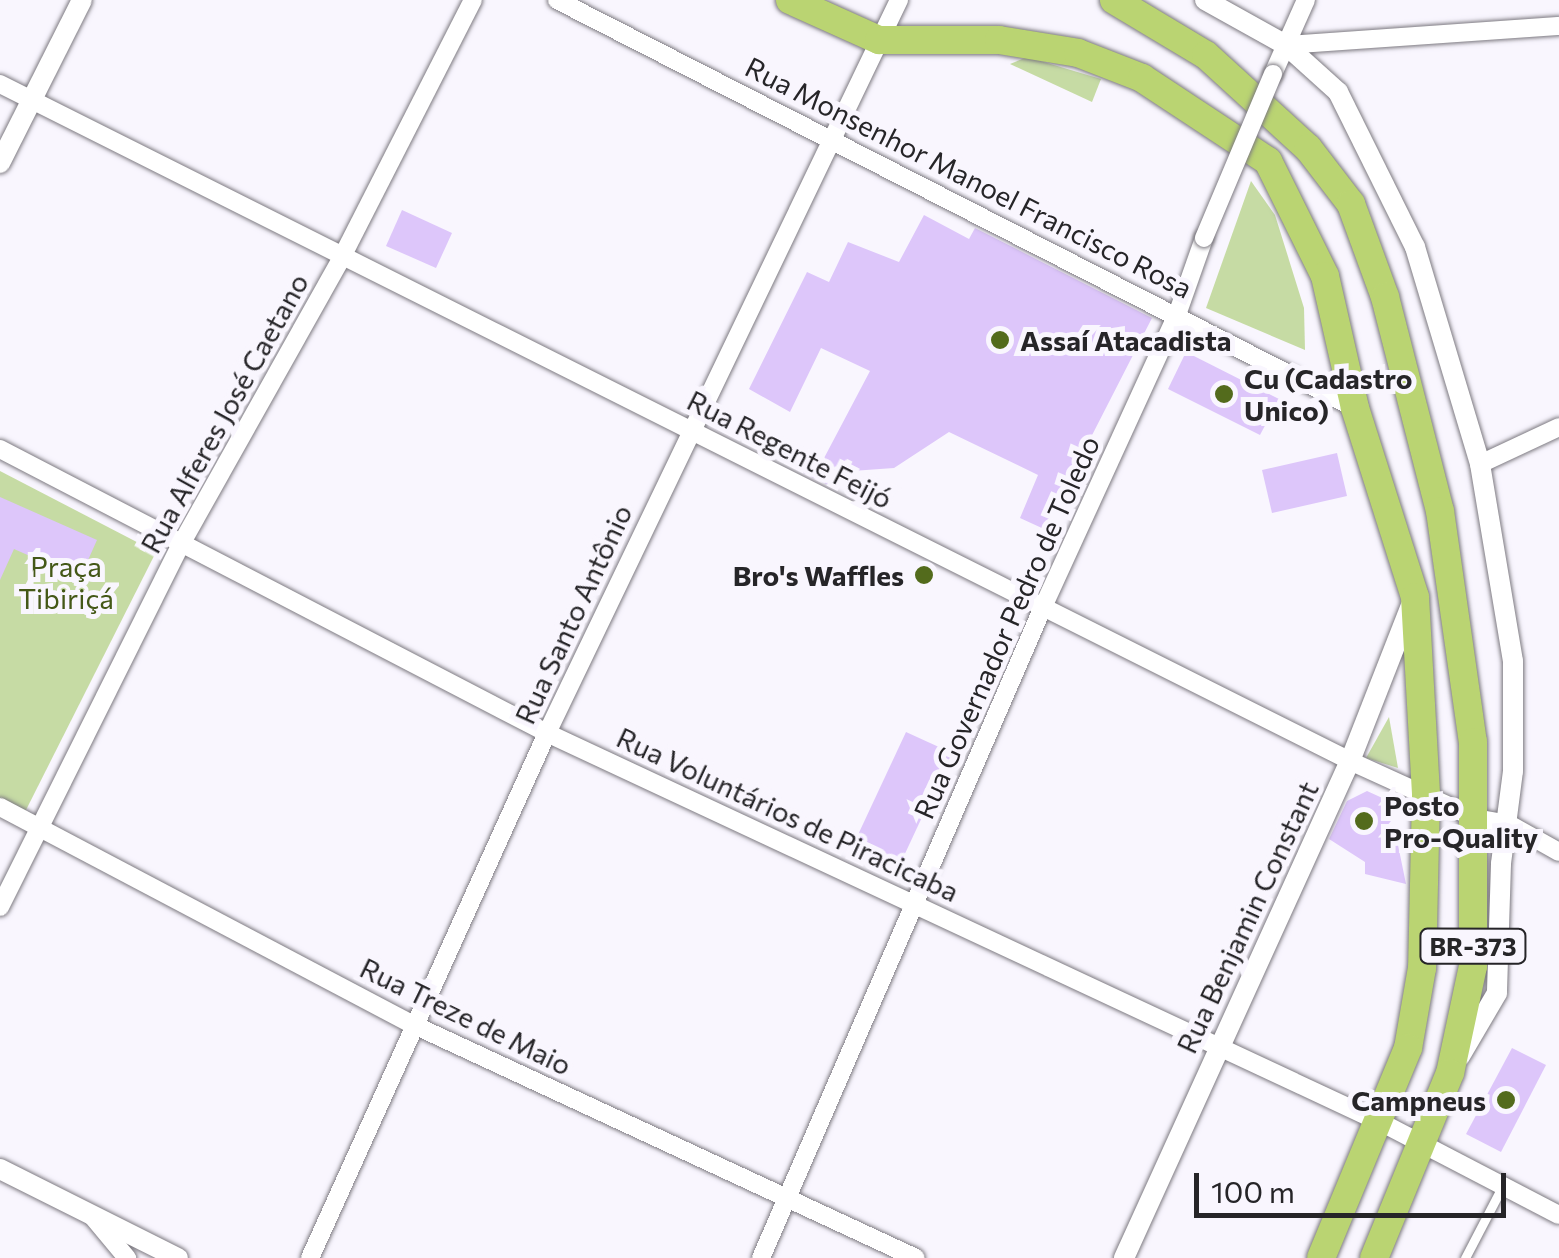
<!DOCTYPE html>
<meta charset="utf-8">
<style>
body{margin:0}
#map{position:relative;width:1559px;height:1258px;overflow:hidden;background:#f9f6fe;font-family:Commissioner,sans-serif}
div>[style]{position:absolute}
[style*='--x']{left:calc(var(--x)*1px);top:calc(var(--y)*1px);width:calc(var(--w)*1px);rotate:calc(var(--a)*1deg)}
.green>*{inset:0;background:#c6dba4}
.building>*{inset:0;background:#ddc6fa}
.roads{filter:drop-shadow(0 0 2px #7d7a81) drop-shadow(0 0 2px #7d7a81)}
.service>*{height:9px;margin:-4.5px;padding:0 4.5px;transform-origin:4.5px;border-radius:4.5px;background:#fff}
.minor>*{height:18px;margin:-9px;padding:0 9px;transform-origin:9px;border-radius:9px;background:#fff}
.tertiary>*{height:20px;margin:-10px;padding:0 10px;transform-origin:10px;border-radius:10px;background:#fff}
.primary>*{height:28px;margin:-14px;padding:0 14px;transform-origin:14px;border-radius:14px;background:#bad472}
.bridges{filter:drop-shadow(0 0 2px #7d7a81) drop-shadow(0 0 2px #7d7a81)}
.minor-bridge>*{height:18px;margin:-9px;padding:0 9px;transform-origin:9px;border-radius:9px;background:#fff}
.dots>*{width:28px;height:28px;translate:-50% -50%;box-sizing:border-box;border:5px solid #f9f6fe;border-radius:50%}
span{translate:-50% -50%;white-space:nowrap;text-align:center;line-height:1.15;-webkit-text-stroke:10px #f9f6fe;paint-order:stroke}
.shield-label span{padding:2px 8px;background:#f9f6fe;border:2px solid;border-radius:8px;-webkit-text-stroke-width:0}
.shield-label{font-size:25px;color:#262528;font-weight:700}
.street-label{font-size:28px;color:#262528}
.poi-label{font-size:28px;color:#262528;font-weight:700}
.left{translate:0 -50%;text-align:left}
.right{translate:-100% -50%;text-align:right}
.park-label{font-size:28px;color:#445817}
.scale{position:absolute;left:1194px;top:1173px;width:312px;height:45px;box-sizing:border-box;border:5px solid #262528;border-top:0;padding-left:12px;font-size:30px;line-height:35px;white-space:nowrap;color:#262528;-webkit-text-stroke:8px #f9f6fe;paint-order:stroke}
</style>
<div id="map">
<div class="green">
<i style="clip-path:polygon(1027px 57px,1101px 79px,1092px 102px,1010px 64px)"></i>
<i style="clip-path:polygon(1251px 181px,1275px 215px,1304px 308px,1305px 350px,1206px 308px)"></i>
<i style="clip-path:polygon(0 471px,156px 552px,25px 812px,0 799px)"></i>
<i style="clip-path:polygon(1389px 717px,1398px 768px,1366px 758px)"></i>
</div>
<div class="building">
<i style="clip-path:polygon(402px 210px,452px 233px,436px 268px,386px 246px)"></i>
<i style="clip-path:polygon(924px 215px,969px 239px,975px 228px,1152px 318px,1044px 529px,1020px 518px,1038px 475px,949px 432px,894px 468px,838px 472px,832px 487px,795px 469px,801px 455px,823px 460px,870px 371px,821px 348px,790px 412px,749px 389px,807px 272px,829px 282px,848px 242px,899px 262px)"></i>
<i style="clip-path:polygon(1186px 352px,1279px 399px,1260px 435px,1168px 389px)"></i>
<i style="clip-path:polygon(1337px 453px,1347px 496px,1272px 513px,1262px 470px)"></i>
<i style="clip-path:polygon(0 497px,97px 540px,80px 578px,14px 549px,0 580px)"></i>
<i style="clip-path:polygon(906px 732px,952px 753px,895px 875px,849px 854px)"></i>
<i style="clip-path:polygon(1367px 791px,1389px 801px,1406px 884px,1365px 874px,1365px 862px,1329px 839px,1347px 801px)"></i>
<i style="clip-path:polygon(1512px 1048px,1546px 1065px,1501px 1152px,1466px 1134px)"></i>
</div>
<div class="roads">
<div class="service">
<i style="--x:1465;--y:1258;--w:80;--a:-62.5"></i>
</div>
<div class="minor">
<i style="--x:557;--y:0;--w:896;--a:27.08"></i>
<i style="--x:1286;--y:45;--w:274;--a:-4"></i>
<i style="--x:1273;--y:74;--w:81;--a:-66"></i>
<i style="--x:0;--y:84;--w:1510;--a:26.63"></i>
<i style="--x:1350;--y:761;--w:137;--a:24.5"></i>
<i style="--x:1475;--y:818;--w:35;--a:10"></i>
<i style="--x:1509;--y:824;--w:57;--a:29.2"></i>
<i style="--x:0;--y:449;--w:616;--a:27.44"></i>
<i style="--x:547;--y:733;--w:922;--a:25.04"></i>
<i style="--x:1382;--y:1123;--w:199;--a:27.5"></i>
<i style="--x:1480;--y:464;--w:87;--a:-25.1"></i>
<i style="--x:0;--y:807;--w:468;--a:27.8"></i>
<i style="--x:414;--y:1025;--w:553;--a:24.9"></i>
<i style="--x:0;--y:907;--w:403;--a:-63.5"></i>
<i style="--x:180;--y:546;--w:334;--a:-60.7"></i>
<i style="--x:343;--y:255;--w:286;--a:-63"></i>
<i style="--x:92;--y:1216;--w:55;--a:50.2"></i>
<i style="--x:310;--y:1258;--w:576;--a:-65.7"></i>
<i style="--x:547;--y:733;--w:813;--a:-64.35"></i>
<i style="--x:761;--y:1258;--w:709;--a:-66.58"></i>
<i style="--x:1043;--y:607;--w:324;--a:-65.4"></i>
<i style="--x:1178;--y:312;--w:78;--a:-70.6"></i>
</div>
<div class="tertiary">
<i style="--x:1205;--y:0;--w:93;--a:29.1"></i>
<i style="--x:1286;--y:45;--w:70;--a:42.1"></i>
<i style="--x:1338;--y:92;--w:173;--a:63.6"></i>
<i style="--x:1415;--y:247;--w:227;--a:73.3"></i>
<i style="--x:1480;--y:464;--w:200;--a:80.5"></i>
<i style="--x:1513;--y:661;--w:110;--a:90"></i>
<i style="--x:1513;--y:771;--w:94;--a:97.4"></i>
<i style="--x:1501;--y:864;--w:129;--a:91.8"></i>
<i style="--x:1497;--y:993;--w:73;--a:120.4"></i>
<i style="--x:0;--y:163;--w:182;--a:-63.3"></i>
<i style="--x:0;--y:1169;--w:199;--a:26.6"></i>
<i style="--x:1124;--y:1258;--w:546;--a:-65.55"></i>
<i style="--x:1350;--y:761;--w:170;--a:-68.6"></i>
</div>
<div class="primary">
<i style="--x:790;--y:0;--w:98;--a:24.2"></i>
<i style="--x:879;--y:40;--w:120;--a:0"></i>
<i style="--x:999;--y:40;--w:80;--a:9.3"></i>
<i style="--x:1078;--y:53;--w:69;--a:21.3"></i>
<i style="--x:1142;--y:78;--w:151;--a:33.4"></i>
<i style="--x:1268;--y:161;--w:128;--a:63.6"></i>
<i style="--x:1325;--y:276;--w:135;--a:77.2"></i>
<i style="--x:1355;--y:408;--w:198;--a:72.4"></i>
<i style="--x:1415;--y:597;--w:199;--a:86.8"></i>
<i style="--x:1426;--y:796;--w:172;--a:91.3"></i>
<i style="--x:1422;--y:968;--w:81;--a:99.9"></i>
<i style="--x:1408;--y:1048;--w:227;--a:112.5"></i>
<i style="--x:1114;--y:0;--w:107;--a:30.9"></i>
<i style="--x:1206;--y:55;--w:138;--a:42.4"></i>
<i style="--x:1308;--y:148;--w:71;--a:52.5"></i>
<i style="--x:1351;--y:204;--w:99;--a:69.9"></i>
<i style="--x:1385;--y:297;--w:221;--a:75.6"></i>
<i style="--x:1440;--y:511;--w:233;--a:81.9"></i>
<i style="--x:1473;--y:742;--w:224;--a:90"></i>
<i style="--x:1473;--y:966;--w:109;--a:102.1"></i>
<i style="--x:1450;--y:1073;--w:200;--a:112.3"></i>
</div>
</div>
<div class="bridges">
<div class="minor-bridge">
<i style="--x:1204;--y:238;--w:178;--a:-67.2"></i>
</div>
</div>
<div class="dots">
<i style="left:1000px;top:340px;background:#536b1c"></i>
<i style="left:1224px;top:394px;background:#536b1c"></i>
<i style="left:924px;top:575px;background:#536b1c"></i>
<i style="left:1364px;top:821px;background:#536b1c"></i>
<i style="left:1506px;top:1100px;background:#536b1c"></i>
</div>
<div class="shield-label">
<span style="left:1473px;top:946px">BR-373</span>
</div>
<div class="street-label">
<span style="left:969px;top:177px;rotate:27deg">Rua Monsenhor Manoel Francisco Rosa</span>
<span style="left:224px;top:413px;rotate:-61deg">Rua Alferes José Caetano</span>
<span style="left:790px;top:449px;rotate:27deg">Rua Regente Feijó</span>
<span style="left:573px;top:614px;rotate:-65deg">Rua Santo Antônio</span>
<span style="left:1006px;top:627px;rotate:-66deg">Rua Governador Pedro de Toledo</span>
<span style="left:788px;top:814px;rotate:25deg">Rua Voluntários de Piracicaba</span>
<span style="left:1247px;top:917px;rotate:-65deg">Rua Benjamin Constant</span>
<span style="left:466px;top:1016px;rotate:26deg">Rua Treze de Maio</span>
</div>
<div class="poi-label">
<span class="left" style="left:1020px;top:340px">Assaí Atacadista</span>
<span class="left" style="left:1244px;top:394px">Cu (Cadastro<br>Unico)</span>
<span class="right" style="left:904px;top:575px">Bro's Waffles</span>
<span class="left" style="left:1384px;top:821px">Posto<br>Pro-Quality</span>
<span class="right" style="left:1486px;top:1100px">Campneus</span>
</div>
<div class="park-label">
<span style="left:66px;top:582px">Praça<br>Tibiriçá</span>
</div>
<div class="scale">100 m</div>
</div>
